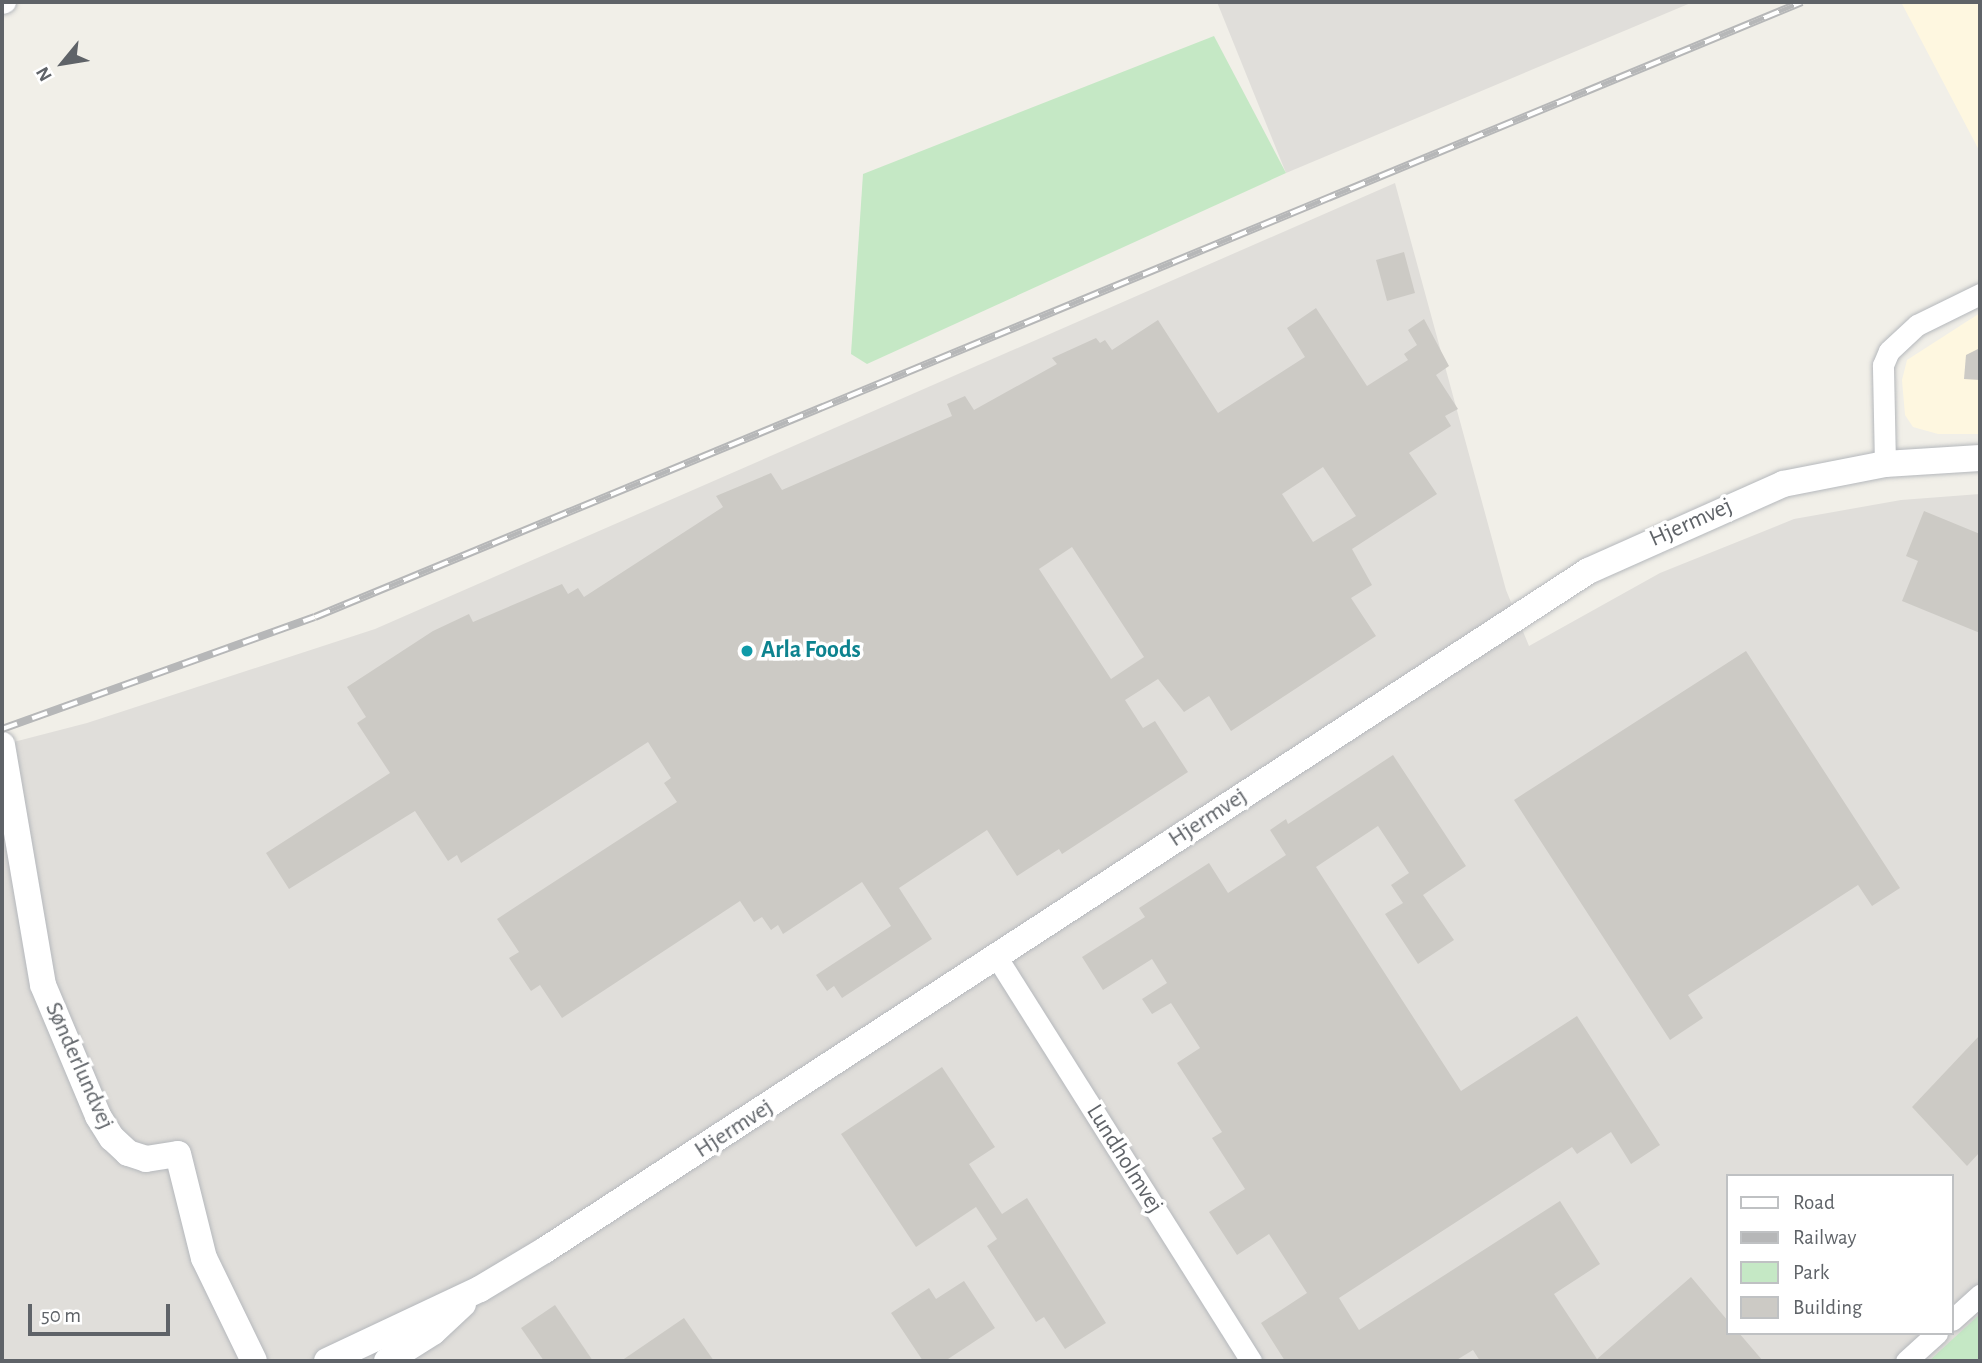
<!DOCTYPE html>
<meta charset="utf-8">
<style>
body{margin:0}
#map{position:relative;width:1982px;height:1363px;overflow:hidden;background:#f1efe8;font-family:"Alegreya Sans",sans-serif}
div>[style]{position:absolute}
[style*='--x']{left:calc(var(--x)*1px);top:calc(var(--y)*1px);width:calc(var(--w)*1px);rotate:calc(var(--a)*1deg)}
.commercial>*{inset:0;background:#fef7e0}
.industrial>*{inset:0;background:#e0deda}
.green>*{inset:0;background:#c5e8c5}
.building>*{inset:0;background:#cccac5}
.roads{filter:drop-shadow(0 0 2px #b5b8bc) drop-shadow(0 0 2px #b5b8bc)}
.minor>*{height:21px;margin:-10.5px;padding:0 10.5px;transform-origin:10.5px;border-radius:10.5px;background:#fff}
.tertiary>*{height:26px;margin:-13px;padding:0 13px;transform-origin:13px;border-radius:13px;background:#fff}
.rail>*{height:8px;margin-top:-4px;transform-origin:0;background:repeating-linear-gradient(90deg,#fff 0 16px,#b6b7b8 0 32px);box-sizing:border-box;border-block:2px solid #b6b7b8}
.dots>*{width:19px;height:19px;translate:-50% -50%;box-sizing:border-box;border:4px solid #fff;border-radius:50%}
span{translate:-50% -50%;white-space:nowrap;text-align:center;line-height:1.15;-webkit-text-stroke:7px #fff;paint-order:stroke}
.street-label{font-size:24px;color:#5f6368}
.culture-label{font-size:24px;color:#0d838f;font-weight:700}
.left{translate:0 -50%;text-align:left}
.frame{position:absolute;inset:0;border:4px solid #5f6368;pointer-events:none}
.legend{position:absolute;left:1726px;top:1174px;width:228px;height:161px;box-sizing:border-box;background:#fff;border:2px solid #bfc1c3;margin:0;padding:9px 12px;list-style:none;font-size:21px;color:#5f6368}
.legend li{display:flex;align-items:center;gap:14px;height:35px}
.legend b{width:35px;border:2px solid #bfc1c3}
.north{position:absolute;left:28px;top:28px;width:70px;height:70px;-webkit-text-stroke:5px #fff;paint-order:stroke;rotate:240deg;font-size:19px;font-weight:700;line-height:28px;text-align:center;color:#5f6368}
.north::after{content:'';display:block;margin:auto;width:24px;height:32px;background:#5f6368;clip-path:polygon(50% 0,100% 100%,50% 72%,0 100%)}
.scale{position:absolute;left:28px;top:1304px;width:142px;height:32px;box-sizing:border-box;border:4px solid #5f6368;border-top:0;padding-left:9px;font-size:21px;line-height:24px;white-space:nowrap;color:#5f6368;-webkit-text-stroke:5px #fff;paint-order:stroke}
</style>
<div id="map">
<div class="commercial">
<i style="clip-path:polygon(1901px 2px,1980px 2px,1980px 152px)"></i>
<i style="clip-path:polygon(1980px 313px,1980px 434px,1938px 434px,1913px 427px,1905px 415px,1902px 380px,1907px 360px)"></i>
</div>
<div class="industrial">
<i style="clip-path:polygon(1217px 2px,1693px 2px,1286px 173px)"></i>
<i style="clip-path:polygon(evenodd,1395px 183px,1506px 590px,1529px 646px,1660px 573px,1794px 519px,1901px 500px,1980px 494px,1980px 1361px,2px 1361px,2px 745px,87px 723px,375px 629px,1395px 183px,1728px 1176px,1952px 1176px,1952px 1333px,1728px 1333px,1728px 1176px)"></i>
</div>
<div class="green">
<i style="clip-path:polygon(1214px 36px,1286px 173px,867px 364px,851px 354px,863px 174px)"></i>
<i style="clip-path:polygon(1980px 1314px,1980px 1361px,1929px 1361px)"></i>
</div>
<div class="building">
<i style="clip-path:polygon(1404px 252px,1415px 293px,1387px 301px,1376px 260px)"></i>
<i style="clip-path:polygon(evenodd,1316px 308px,1367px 386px,1408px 360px,1404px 354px,1417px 345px,1408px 330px,1424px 319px,1449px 366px,1436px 375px,1458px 409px,1445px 416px,1451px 426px,1409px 453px,1437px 494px,1352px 549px,1372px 585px,1351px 598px,1376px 636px,1231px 731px,1209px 696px,1184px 712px,1158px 679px,1125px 700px,1143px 728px,1155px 721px,1188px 772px,1062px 854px,1059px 849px,1017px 876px,987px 830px,899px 888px,932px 939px,842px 998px,834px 986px,827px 991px,816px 975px,891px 926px,862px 882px,783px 934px,778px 925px,771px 930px,762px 917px,754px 922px,740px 901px,562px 1018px,540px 985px,531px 991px,509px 958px,519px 952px,497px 919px,677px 802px,664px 783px,671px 778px,648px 742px,461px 863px,457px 855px,448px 861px,415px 811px,289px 889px,266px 853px,390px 773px,357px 723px,366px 717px,347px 687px,433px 631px,469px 614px,473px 622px,562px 584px,568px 594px,578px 588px,584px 597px,723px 507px,716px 496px,771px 473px,782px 490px,952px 416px,947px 404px,965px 396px,974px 410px,1057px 364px,1052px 358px,1096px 338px,1100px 343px,1105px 340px,1112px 350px,1158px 320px,1218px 413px,1305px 357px,1287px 328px,1316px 308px,1323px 467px,1356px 516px,1313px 542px,1282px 494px,1323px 467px,1316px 308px,1072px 547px,1144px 657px,1111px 679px,1039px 569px,1072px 547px)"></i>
<i style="clip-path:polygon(1980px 348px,1980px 380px,1964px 379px,1966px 355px)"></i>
<i style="clip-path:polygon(1924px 511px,1980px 534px,1980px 633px,1902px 601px,1918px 561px,1906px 556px)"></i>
<i style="clip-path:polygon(1746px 651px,1900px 888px,1872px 906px,1858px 885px,1688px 995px,1703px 1018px,1670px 1040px,1514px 800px)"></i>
<i style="clip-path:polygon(1393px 755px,1466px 866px,1423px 895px,1454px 940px,1418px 964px,1385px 914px,1403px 903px,1391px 885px,1409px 873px,1378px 826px,1316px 867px,1461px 1091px,1577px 1016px,1660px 1145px,1631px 1164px,1611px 1132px,1577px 1154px,1572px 1147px,1339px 1298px,1359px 1330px,1560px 1201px,1600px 1264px,1554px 1294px,1597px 1359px,1691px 1277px,1728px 1321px,1728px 1333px,1739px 1333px,1763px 1361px,1480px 1361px,1473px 1350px,1455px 1361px,1285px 1361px,1261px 1323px,1307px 1293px,1269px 1234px,1237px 1255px,1209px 1212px,1245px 1189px,1212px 1138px,1222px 1132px,1177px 1063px,1200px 1048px,1171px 1003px,1152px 1014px,1142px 999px,1167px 983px,1152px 959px,1103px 990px,1082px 957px,1145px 917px,1139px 908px,1209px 863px,1228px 893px,1286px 855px,1270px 830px,1286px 819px,1288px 824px)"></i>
<i style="clip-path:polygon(1980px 1035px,1980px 1152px,1967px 1166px,1912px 1107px)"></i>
<i style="clip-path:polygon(942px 1067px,995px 1147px,969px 1164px,1002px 1214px,1027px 1198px,1106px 1323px,1065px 1349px,1044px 1317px,1036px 1322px,987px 1246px,997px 1239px,976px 1207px,916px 1247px,841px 1134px)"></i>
<i style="clip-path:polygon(964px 1281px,995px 1328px,945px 1361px,923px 1361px,891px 1313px,929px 1288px,936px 1299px)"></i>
<i style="clip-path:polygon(555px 1305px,593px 1361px,544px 1361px,521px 1328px)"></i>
<i style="clip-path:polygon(684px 1318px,714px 1361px,621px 1361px)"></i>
</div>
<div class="roads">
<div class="minor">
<i style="--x:2;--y:3;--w:3;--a:-18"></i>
<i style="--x:1885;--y:464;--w:99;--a:-91.2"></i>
<i style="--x:1883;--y:365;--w:15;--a:-67"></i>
<i style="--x:1889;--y:351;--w:38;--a:-43"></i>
<i style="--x:1917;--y:325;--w:70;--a:-26.2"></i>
<i style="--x:996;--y:956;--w:479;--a:57.8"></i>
<i style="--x:1952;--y:1320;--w:38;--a:-42"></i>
<i style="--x:1906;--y:1361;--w:42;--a:-42.1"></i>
</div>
<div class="tertiary">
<i style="--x:2;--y:745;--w:243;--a:80.3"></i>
<i style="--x:43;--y:985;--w:142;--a:67.2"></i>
<i style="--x:98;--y:1116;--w:26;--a:58"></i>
<i style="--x:112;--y:1138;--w:22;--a:43"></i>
<i style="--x:128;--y:1153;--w:19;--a:18"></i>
<i style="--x:146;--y:1159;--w:32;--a:-9"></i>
<i style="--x:178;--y:1154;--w:107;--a:76"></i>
<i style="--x:204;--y:1258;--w:114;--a:64.1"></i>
<i style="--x:327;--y:1361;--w:169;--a:-25.2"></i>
<i style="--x:480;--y:1289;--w:76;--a:-31"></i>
<i style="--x:545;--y:1250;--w:1245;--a:-33.06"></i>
<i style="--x:1588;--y:571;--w:214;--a:-24"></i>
<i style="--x:1783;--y:484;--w:104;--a:-11.1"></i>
<i style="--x:1885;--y:464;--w:95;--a:-3.6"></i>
<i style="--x:387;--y:1361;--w:54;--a:-32.2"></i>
<i style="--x:433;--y:1332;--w:41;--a:-43"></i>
</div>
</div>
<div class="rail">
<i style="--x:2;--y:729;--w:332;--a:-19.7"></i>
<i style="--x:315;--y:617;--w:1609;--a:-22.47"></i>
</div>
<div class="dots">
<i style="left:747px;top:651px;background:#0f9aa8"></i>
</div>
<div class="street-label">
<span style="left:1691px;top:523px;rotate:-24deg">Hjermvej</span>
<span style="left:1208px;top:818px;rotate:-33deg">Hjermvej</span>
<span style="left:79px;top:1066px;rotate:66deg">Sønderlundvej</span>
<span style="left:734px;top:1129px;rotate:-33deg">Hjermvej</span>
<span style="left:1124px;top:1159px;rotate:58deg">Lundholmvej</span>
</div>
<div class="culture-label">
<span class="left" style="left:761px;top:651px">Arla Foods</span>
</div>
<div class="frame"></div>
<ul class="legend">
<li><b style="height:9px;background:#fff"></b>Road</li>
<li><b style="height:9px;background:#b6b7b8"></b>Railway</li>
<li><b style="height:19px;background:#c5e8c5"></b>Park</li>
<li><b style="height:19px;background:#cccac5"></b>Building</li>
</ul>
<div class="north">N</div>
<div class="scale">50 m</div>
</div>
